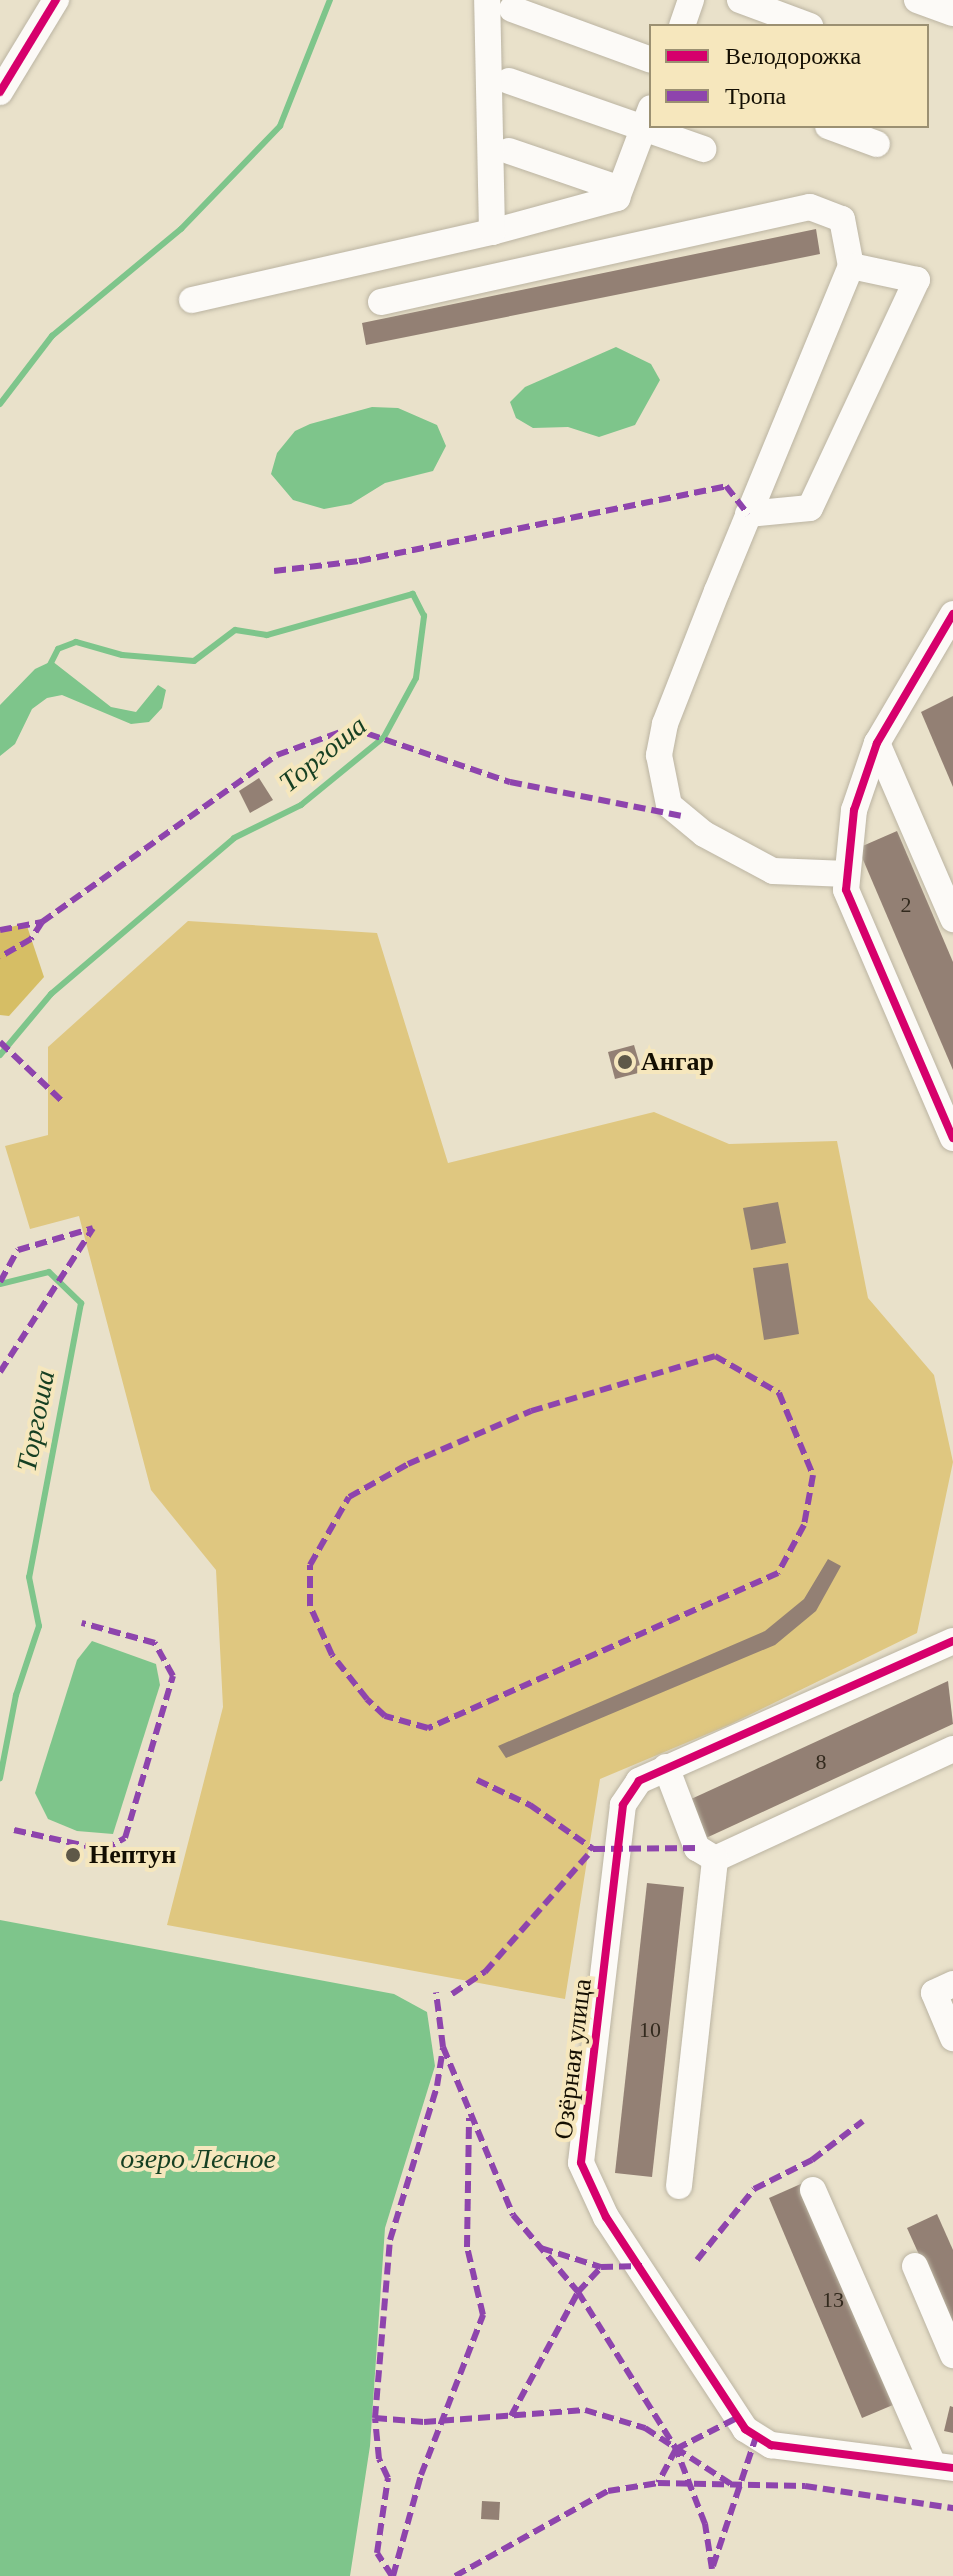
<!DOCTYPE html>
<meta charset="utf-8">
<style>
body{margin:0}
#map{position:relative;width:953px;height:2576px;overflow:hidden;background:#e9e1ca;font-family:Georgia,serif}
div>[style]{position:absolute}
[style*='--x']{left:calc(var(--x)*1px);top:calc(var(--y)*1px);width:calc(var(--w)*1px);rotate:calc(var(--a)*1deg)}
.green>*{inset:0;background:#dfc780}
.forest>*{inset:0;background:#d6be65}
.water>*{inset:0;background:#7ec58b}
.stream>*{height:6px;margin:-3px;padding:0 3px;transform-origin:3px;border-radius:3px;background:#7ec58b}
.building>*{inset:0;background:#938074}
.roads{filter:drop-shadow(0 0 2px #bbb4a2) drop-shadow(0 0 2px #bbb4a2)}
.minor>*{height:26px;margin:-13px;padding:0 13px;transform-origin:13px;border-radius:13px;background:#fcfaf7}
.quiet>*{height:6px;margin-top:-3px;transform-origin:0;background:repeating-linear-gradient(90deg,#8e44ad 0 12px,transparent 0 18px)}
.cycleway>*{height:8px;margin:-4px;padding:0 4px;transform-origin:4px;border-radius:4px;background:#d6006c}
.dots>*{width:22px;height:22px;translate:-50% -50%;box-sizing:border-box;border:4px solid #f6e7bd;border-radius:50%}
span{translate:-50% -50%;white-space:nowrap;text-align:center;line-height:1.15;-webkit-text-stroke:8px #f6e7bd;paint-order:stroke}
.number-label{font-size:22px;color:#332a1e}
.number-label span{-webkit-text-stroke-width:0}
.poi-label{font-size:26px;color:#130e02;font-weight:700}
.left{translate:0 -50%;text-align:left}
.street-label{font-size:26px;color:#130e02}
.water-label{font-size:28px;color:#153f22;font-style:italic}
.legend{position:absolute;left:649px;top:24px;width:280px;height:104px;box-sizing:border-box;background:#f6e7bd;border:2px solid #9b9072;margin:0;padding:10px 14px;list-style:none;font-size:24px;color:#130e02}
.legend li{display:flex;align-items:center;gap:16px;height:40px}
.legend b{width:40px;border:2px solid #9b9072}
</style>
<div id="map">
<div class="green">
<i style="clip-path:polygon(188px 921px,377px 933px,448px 1163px,654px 1112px,729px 1144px,837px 1141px,868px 1298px,934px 1375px,953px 1462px,917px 1633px,731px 1724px,600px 1779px,565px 1999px,167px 1925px,223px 1707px,216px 1570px,151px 1490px,79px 1216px,30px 1229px,5px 1146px,48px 1135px,48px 1047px)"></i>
</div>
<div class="forest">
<i style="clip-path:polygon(26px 923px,44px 977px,9px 1016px,0 1015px,0 930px)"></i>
</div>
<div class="water">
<i style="clip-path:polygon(616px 347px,651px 364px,660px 380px,635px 425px,599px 437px,568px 427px,533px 428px,516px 418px,510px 402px,525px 387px)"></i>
<i style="clip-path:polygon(372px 407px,398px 408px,437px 425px,446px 446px,433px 471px,385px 483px,351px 504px,324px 509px,293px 500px,271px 474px,277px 453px,295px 431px,310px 424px)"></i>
<i style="clip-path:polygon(52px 661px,111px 707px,136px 712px,158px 685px,166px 690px,162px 708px,149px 722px,131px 724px,62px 695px,47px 698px,32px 709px,15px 744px,0 756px,0 705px,35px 669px)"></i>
<i style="clip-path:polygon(92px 1641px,156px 1664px,160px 1685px,113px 1834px,77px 1831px,48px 1819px,35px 1793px,77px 1660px)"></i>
<i style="clip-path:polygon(0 1920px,394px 1994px,427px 2012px,435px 2066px,385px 2228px,370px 2446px,350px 2576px,0 2576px)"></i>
</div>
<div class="stream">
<i style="--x:0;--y:404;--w:86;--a:-52.6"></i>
<i style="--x:52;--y:336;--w:168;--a:-39.7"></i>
<i style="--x:181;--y:229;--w:143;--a:-46.1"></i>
<i style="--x:280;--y:126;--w:136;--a:-68.4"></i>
<i style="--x:0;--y:1055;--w:80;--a:-50.1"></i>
<i style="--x:51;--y:994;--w:240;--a:-40.4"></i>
<i style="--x:234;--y:838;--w:75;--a:-26.2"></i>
<i style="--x:301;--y:805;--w:107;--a:-39.3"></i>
<i style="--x:384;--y:737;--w:67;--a:-61.5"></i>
<i style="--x:416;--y:678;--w:63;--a:-82.6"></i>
<i style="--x:424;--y:616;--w:25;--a:-117"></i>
<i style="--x:413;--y:594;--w:152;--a:164.3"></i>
<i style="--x:267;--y:635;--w:32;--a:-171"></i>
<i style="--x:235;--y:630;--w:51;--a:142.9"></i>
<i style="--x:194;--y:661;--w:72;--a:-175.2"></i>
<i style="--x:122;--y:655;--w:48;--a:-164.2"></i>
<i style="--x:76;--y:642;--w:19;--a:159"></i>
<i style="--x:58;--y:649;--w:18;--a:117"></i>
<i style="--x:0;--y:1284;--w:50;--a:-13.8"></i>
<i style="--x:49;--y:1272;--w:45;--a:44.1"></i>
<i style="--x:81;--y:1303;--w:279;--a:100.7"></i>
<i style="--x:29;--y:1577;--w:50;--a:78.5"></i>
<i style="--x:39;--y:1626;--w:73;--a:108.4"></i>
<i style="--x:16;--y:1695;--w:85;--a:100.9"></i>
</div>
<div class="building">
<i style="clip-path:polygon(816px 229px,820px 254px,366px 345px,362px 323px)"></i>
<i style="clip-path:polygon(953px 696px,953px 787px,921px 712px)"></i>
<i style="clip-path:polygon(259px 778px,273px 800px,250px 813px,239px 791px)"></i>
<i style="clip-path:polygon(897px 831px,953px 962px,953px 1070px,858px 848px)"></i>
<i style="clip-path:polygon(634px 1045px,642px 1072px,615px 1079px,608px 1052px)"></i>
<i style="clip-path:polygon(778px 1202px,786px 1243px,751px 1250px,743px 1208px)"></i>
<i style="clip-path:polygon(788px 1263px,799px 1334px,764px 1340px,753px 1268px)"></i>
<i style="clip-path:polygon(828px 1559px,841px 1566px,816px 1611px,775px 1645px,506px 1758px,498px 1746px,765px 1631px,804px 1599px)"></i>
<i style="clip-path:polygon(948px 1681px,953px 1724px,706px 1838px,689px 1800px)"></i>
<i style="clip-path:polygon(647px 1883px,684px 1887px,652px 2177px,615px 2173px)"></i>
<i style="clip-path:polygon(803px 2183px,900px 2402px,862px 2418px,769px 2198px)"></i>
<i style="clip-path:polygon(937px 2214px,953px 2250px,953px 2330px,907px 2228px)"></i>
<i style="clip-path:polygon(950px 2406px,953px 2407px,953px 2433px,944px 2431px)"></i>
<i style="clip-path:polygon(482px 2501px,500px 2502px,499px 2520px,481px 2519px)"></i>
</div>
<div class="roads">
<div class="minor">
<i style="--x:740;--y:0;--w:75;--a:20.4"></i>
<i style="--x:917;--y:0;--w:38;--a:20"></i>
<i style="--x:512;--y:9;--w:148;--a:20.1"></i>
<i style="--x:682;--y:26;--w:28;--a:-71"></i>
<i style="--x:509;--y:81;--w:206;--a:19.3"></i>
<i style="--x:0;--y:92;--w:108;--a:-58.7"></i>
<i style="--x:828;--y:126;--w:52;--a:20.2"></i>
<i style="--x:509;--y:151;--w:117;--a:18.9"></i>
<i style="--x:492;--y:232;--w:130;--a:-15.2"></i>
<i style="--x:617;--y:198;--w:96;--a:-69.3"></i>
<i style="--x:192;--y:300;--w:308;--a:-12.8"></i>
<i style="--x:492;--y:232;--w:232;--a:-91.2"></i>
<i style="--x:381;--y:302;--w:439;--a:-12.5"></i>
<i style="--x:810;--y:207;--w:34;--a:21"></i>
<i style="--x:842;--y:219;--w:48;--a:79.2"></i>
<i style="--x:851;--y:266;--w:352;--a:112.4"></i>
<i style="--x:717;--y:591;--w:143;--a:111.4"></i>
<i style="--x:665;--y:724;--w:32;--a:101"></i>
<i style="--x:659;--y:755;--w:51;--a:78.7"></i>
<i style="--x:669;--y:805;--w:45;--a:39.6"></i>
<i style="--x:704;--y:834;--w:78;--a:28.2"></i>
<i style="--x:773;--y:871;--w:74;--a:2.3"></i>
<i style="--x:748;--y:514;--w:62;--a:-5.5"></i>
<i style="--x:810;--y:508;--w:252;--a:-64.9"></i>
<i style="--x:917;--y:280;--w:67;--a:-168"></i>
<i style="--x:953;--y:614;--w:150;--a:120.5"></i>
<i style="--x:877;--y:743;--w:71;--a:108.9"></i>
<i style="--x:854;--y:810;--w:80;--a:95.7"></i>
<i style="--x:846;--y:890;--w:270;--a:66.7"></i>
<i style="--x:877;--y:743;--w:192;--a:66.6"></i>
<i style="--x:953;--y:1641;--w:344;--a:156"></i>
<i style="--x:639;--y:1781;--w:29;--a:124"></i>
<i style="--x:623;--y:1805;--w:360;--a:96.7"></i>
<i style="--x:581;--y:2163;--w:60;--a:65.2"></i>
<i style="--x:606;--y:2217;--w:254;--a:56.7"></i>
<i style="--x:745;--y:2429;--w:31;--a:32"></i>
<i style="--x:771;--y:2445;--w:183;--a:7.2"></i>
<i style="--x:666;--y:1767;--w:87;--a:69.1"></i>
<i style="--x:697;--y:1848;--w:21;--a:31"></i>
<i style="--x:715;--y:1859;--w:262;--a:-24.8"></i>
<i style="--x:953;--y:1984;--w:21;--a:155"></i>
<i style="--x:934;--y:1993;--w:49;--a:67.1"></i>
<i style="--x:679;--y:2186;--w:329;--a:-83.7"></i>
<i style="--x:813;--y:2190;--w:300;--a:66.4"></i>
<i style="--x:915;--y:2266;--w:97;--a:66.9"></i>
</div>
</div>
<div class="quiet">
<i style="--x:274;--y:571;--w:86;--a:-6.7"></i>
<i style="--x:359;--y:561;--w:375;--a:-11.5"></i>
<i style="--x:726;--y:486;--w:36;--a:52"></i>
<i style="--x:42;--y:922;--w:288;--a:-35.4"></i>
<i style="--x:277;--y:755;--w:79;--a:-20"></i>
<i style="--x:351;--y:728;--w:168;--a:18.8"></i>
<i style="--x:510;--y:782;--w:174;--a:11.2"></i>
<i style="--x:0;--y:930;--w:43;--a:-10.8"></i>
<i style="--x:42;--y:922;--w:20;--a:123"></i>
<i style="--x:31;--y:939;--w:36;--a:150"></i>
<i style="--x:0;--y:1042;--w:87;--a:43.6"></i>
<i style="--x:0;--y:1282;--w:37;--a:-61"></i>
<i style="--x:18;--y:1250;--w:78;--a:-16.3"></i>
<i style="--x:715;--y:1356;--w:74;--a:30"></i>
<i style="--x:779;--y:1393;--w:89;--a:67.5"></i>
<i style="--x:813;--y:1475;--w:51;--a:100.2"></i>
<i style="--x:804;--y:1525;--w:55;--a:118.4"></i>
<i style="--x:778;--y:1573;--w:383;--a:156.1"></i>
<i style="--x:428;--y:1728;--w:45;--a:-164.4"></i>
<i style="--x:385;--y:1716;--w:25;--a:-137"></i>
<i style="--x:367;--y:1699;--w:56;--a:-128.5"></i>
<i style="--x:332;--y:1655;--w:54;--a:-114.2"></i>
<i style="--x:310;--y:1606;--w:41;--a:-90"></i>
<i style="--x:310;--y:1565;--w:78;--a:-60.2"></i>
<i style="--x:349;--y:1497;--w:68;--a:-29.2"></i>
<i style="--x:408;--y:1464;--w:134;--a:-23.3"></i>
<i style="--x:531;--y:1411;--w:192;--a:-16.6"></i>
<i style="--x:0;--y:1372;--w:171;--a:-57.1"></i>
<i style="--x:477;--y:1780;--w:59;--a:25.3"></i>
<i style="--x:530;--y:1805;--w:77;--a:34.9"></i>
<i style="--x:593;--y:1849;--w:104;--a:-0.6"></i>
<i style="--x:14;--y:1830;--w:92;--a:12.5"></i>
<i style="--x:104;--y:1850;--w:24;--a:-30"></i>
<i style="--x:125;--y:1838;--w:169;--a:-73.5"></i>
<i style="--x:173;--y:1676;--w:38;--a:-119"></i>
<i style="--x:155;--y:1643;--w:76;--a:-164.7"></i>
<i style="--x:452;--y:1994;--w:40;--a:-34"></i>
<i style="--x:485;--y:1972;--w:164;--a:-48.7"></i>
<i style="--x:443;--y:2047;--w:182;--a:67.4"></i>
<i style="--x:513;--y:2215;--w:101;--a:49.8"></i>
<i style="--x:578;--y:2292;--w:185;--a:58"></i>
<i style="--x:676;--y:2449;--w:38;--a:118"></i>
<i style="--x:541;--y:2248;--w:63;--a:17.6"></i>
<i style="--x:601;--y:2267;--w:41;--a:-1.4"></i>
<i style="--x:697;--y:2260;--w:91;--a:-51.2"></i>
<i style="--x:754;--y:2189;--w:65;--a:-26.6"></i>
<i style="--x:812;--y:2160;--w:64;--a:-37.4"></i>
<i style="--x:511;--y:2416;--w:141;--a:-61.6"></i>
<i style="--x:578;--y:2292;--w:34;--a:-47"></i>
<i style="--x:375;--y:2418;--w:49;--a:4.7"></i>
<i style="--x:424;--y:2422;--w:161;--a:-4.3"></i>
<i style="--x:585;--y:2410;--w:63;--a:16.7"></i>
<i style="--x:645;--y:2428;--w:103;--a:33.1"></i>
<i style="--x:713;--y:2566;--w:136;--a:-71.6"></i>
<i style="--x:712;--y:2569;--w:46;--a:-98.8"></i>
<i style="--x:705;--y:2524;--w:80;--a:-111.1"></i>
<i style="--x:676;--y:2449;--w:66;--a:-27"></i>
<i style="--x:392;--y:2576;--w:27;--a:-123"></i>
<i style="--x:377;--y:2553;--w:76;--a:-81.7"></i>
<i style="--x:388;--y:2478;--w:21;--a:-115"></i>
<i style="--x:379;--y:2459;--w:41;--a:-95.6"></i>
<i style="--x:375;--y:2418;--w:179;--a:-85.2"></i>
<i style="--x:390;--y:2240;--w:161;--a:-73"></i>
<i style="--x:437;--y:2086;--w:39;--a:-81"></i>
<i style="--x:443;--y:2047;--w:55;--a:-97.3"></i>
<i style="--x:393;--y:2576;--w:105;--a:-74.5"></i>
<i style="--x:421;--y:2475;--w:172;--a:-68.8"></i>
<i style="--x:483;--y:2315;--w:70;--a:-103.2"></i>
<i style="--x:467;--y:2247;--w:129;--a:-89.1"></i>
<i style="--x:455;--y:2576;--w:175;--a:-29.1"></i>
<i style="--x:608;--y:2491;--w:51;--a:-9.1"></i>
<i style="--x:658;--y:2483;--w:147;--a:1.2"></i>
<i style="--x:805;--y:2486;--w:150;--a:8.5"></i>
</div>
<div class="cycleway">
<i style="--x:0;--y:92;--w:108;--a:-58.7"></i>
<i style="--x:953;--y:614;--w:150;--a:120.5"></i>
<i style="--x:877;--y:743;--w:71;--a:108.9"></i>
<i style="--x:854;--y:810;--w:80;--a:95.7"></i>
<i style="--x:846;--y:890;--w:270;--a:66.7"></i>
<i style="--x:953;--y:1641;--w:344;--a:156"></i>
<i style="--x:639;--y:1781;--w:29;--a:124"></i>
<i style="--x:623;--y:1805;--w:360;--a:96.7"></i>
<i style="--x:581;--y:2163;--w:60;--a:65.2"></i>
<i style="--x:606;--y:2217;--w:254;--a:56.7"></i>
<i style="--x:745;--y:2429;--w:31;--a:32"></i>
<i style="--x:771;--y:2445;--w:183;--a:7.2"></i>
</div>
<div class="dots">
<i style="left:625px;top:1062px;background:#5e5848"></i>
<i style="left:73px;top:1855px;background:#5e5848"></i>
</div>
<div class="number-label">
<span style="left:906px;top:905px">2</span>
<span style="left:821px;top:1762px">8</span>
<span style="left:650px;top:2030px">10</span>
<span style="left:833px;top:2300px">13</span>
</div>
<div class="poi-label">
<span class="left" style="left:641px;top:1062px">Ангар</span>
<span class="left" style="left:89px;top:1855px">Нептун</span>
</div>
<div class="street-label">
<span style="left:573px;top:2059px;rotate:-83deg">Озёрная улица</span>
</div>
<div class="water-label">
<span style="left:323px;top:754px;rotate:-39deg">Торгоша</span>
<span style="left:36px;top:1421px;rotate:-79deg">Торгоша</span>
<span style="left:198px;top:2159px">озеро Лесное</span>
</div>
<ul class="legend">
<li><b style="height:10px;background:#d6006c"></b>Велодорожка</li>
<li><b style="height:10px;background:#8e44ad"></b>Тропа</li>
</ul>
</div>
